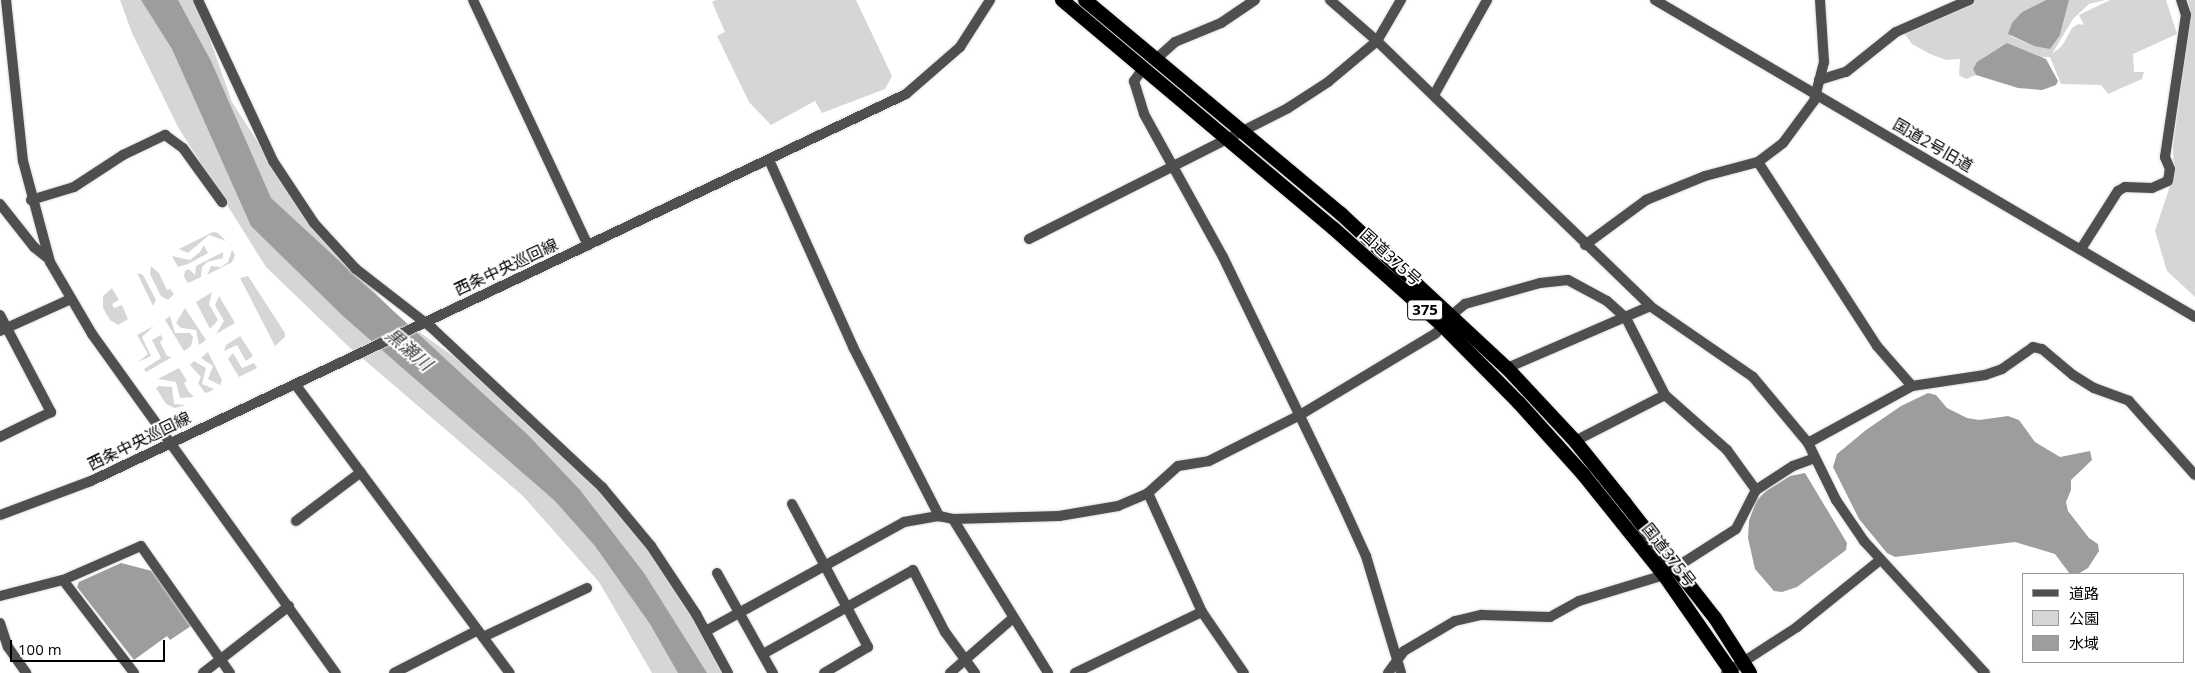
<!DOCTYPE html>
<meta charset="utf-8">
<style>
body{margin:0}
#map{position:relative;width:2195px;height:673px;overflow:hidden;background:#fff;font-family:"Open Sans","Noto Sans JP",sans-serif}
div>[style]{position:absolute}
[style*='--x']{left:calc(var(--x)*1px);top:calc(var(--y)*1px);width:calc(var(--w)*1px);rotate:calc(var(--a)*1deg)}
.green>*{inset:0;background:#d6d6d6}
.water>*{inset:0;background:#9d9d9d}
.roads{filter:drop-shadow(0 0 1px #dbdbdb) drop-shadow(0 0 1px #dbdbdb)}
.minor>*{height:10px;margin:-5px;padding:0 5px;transform-origin:5px;border-radius:5px;background:#4f4f4f}
.tertiary>*{height:10px;margin:-5px;padding:0 5px;transform-origin:5px;border-radius:5px;background:#4f4f4f}
.trunk>*{height:14px;margin:-7px;padding:0 7px;transform-origin:7px;border-radius:7px;background:#000}
span{translate:-50% -50%;white-space:nowrap;text-align:center;line-height:1.15;-webkit-text-stroke:4px #fff;paint-order:stroke}
.shield-label span{padding:1px 4px;background:#fff;border:1px solid;border-radius:4px;-webkit-text-stroke-width:0}
.shield-label{font-size:15px;color:#000;font-weight:700}
.street-label{font-size:16px;color:#000}
.water-label{font-size:18px;color:#3e3e3e;font-style:italic}
.legend{position:absolute;left:2022px;top:573px;width:162px;height:90px;box-sizing:border-box;background:#fff;border:1px solid #999;margin:0;padding:6px 9px;list-style:none;font-size:15px;color:#000}
.legend li{display:flex;align-items:center;gap:10px;height:25px}
.legend b{width:25px;border:1px solid #999}
.scale{position:absolute;left:10px;top:640px;width:155px;height:22px;box-sizing:border-box;border:2px solid #000;border-top:0;padding-left:6px;font-size:15px;line-height:18px;white-space:nowrap;color:#000;-webkit-text-stroke:4px #fff;paint-order:stroke}
</style>
<div id="map">
<div class="green">
<i style="clip-path:polygon(120px 0,196px 0,232px 102px,303px 213px,398px 317px,498px 388px,581px 468px,657px 554px,723px 673px,652px 673px,599px 582px,523px 496px,348px 346px,266px 267px,178px 127px,132px 33px)"></i>
<i style="clip-path:polygon(716px 0,856px 0,892px 76px,885px 89px,822px 113px,815px 101px,771px 125px,749px 102px,717px 36px,725px 32px,712px 2px)"></i>
<i style="clip-path:polygon(1973px 0,2046px 0,2022px 12px,2010px 36px,2034px 46px,2060px 35px,2069px 0,2105px 0,2089px 4px,2073px 19px,2052px 54px,2062px 46px,2072px 28px,2078px 24px,2084px 25px,2079px 15px,2110px 0,2166px 0,2177px 34px,2133px 54px,2134px 72px,2144px 72px,2142px 79px,2108px 94px,2101px 85px,2061px 84px,2050px 57px,2041px 57px,2007px 43px,1973px 69px,1976px 75px,1966px 79px,1959px 75px,1960px 59px,1946px 60px,1930px 54px,1912px 44px,1904px 33px)"></i>
<i style="clip-path:polygon(2188px 0,2195px 0,2195px 297px,2167px 271px,2155px 231px,2174px 174px,2173px 147px,2191px 13px)"></i>
<i style="clip-path:polygon(213px 232px,218px 233px,226px 241px,209px 235px,188px 253px,179px 249px)"></i>
<i style="clip-path:polygon(204px 245px,208px 253px,188px 264px,178px 267px,172px 256px,190px 260px,200px 252px)"></i>
<i style="clip-path:polygon(232px 250px,235px 255px,232px 262px,207px 275px,211px 266px,221px 267px,228px 262px)"></i>
<i style="clip-path:polygon(223px 252px,223px 258px,207px 262px,202px 267px,201px 277px,188px 283px,184px 277px,185px 271px,189px 269px,195px 275px,196px 266px)"></i>
<i style="clip-path:polygon(151px 266px,159px 273px,167px 290px,170px 289px,174px 294px,168px 300px,161px 296px,150px 274px)"></i>
<i style="clip-path:polygon(137px 273px,143px 275px,156px 300px,153px 306px)"></i>
<i style="clip-path:polygon(248px 276px,285px 333px,285px 337px,275px 346px,240px 278px)"></i>
<i style="clip-path:polygon(112px 288px,119px 300px,112px 304px,114px 308px,122px 305px,128px 319px,118px 325px,110px 320px,103px 308px,103px 296px)"></i>
<i style="clip-path:polygon(212px 292px,209px 304px,218px 320px,210px 329px,196px 302px)"></i>
<i style="clip-path:polygon(219px 296px,235px 323px,216px 334px,224px 321px,215px 305px)"></i>
<i style="clip-path:polygon(185px 308px,206px 340px,199px 345px,196px 330px,181px 328px,176px 323px)"></i>
<i style="clip-path:polygon(170px 316px,175px 333px,190px 333px,193px 337px,191px 346px,184px 351px,165px 320px)"></i>
<i style="clip-path:polygon(154px 326px,142px 337px,151px 356px,138px 362px,148px 354px,137px 335px)"></i>
<i style="clip-path:polygon(161px 335px,163px 339px,160px 342px,167px 356px,172px 357px,146px 372px,144px 369px,161px 358px,152px 340px)"></i>
<i style="clip-path:polygon(240px 336px,253px 356px,246px 361px,237px 345px,224px 351px,226px 345px)"></i>
<i style="clip-path:polygon(208px 352px,222px 380px,220px 385px,208px 379px,213px 366px,201px 358px)"></i>
<i style="clip-path:polygon(233px 353px,242px 368px,254px 363px,257px 368px,239px 377px,228px 359px)"></i>
<i style="clip-path:polygon(194px 361px,206px 368px,202px 384px,214px 389px,209px 392px,205px 393px,198px 383px,201px 377px,190px 365px)"></i>
<i style="clip-path:polygon(179px 368px,187px 381px,184px 383px,188px 391px,194px 397px,180px 398px,176px 382px,158px 379px)"></i>
<i style="clip-path:polygon(159px 386px,172px 387px,174px 404px,186px 405px,175px 408px,166px 404px,156px 388px)"></i>
</div>
<div class="water">
<i style="clip-path:polygon(141px 0,178px 0,211px 61px,271px 198px,528px 435px,580px 490px,644px 573px,707px 673px,678px 673px,650px 624px,595px 546px,555px 501px,344px 317px,251px 226px,172px 49px)"></i>
<i style="clip-path:polygon(2046px 0,2069px 0,2060px 35px,2050px 49px,2034px 46px,2008px 34px,2012px 23px,2022px 12px)"></i>
<i style="clip-path:polygon(2007px 43px,2046px 59px,2058px 81px,2056px 85px,2042px 90px,2018px 88px,1976px 75px,1973px 69px,1977px 62px)"></i>
<i style="clip-path:polygon(1928px 393px,1936px 395px,1947px 408px,1967px 418px,1979px 420px,2008px 416px,2019px 420px,2035px 442px,2060px 457px,2090px 451px,2092px 460px,2071px 480px,2071px 490px,2066px 502px,2068px 511px,2089px 538px,2098px 544px,2099px 551px,2088px 568px,2078px 574px,2070px 574px,2055px 554px,2015px 542px,1895px 557px,1887px 553px,1859px 519px,1833px 467px,1837px 454px,1866px 430px,1901px 406px)"></i>
<i style="clip-path:polygon(1805px 473px,1847px 543px,1846px 550px,1797px 587px,1782px 592px,1774px 591px,1755px 569px,1748px 538px,1749px 521px,1756px 501px,1766px 491px,1790px 476px)"></i>
<i style="clip-path:polygon(121px 563px,152px 571px,191px 626px,170px 640px,167px 636px,134px 660px,77px 587px,79px 582px)"></i>
</div>
<div class="roads">
<div class="minor">
<i style="--x:198;--y:0;--w:178;--a:65"></i>
<i style="--x:273;--y:161;--w:74;--a:56.5"></i>
<i style="--x:314;--y:223;--w:62;--a:47.6"></i>
<i style="--x:356;--y:269;--w:96;--a:37.8"></i>
<i style="--x:432;--y:328;--w:233;--a:43.1"></i>
<i style="--x:602;--y:487;--w:77;--a:50.3"></i>
<i style="--x:651;--y:546;--w:82;--a:56.5"></i>
<i style="--x:696;--y:614;--w:67;--a:61.5"></i>
<i style="--x:473;--y:0;--w:271;--a:64.9"></i>
<i style="--x:1330;--y:0;--w:62;--a:41.1"></i>
<i style="--x:1377;--y:41;--w:380;--a:44.1"></i>
<i style="--x:1650;--y:306;--w:125;--a:34.6"></i>
<i style="--x:1753;--y:377;--w:86;--a:50.2"></i>
<i style="--x:1808;--y:443;--w:64;--a:63.8"></i>
<i style="--x:1836;--y:500;--w:50;--a:55.7"></i>
<i style="--x:1864;--y:541;--w:179;--a:47.5"></i>
<i style="--x:1155;--y:60;--w:27;--a:-42"></i>
<i style="--x:1175;--y:42;--w:50;--a:-22.4"></i>
<i style="--x:1221;--y:23;--w:41;--a:-34.1"></i>
<i style="--x:1142;--y:70;--w:14;--a:126"></i>
<i style="--x:1134;--y:81;--w:34;--a:73"></i>
<i style="--x:1144;--y:114;--w:163;--a:61.1"></i>
<i style="--x:1223;--y:257;--w:269;--a:64.2"></i>
<i style="--x:1340;--y:499;--w:63;--a:65.5"></i>
<i style="--x:1366;--y:556;--w:122;--a:73.3"></i>
<i style="--x:1819;--y:80;--w:28;--a:-17"></i>
<i style="--x:1846;--y:72;--w:64;--a:-38.7"></i>
<i style="--x:1896;--y:32;--w:80;--a:-23.7"></i>
<i style="--x:1434;--y:95;--w:109;--a:-60.8"></i>
<i style="--x:770;--y:162;--w:203;--a:65.8"></i>
<i style="--x:853;--y:347;--w:190;--a:63"></i>
<i style="--x:1758;--y:162;--w:219;--a:57.1"></i>
<i style="--x:1877;--y:346;--w:53;--a:48.8"></i>
<i style="--x:31;--y:200;--w:45;--a:-16.8"></i>
<i style="--x:74;--y:187;--w:59;--a:-33.1"></i>
<i style="--x:123;--y:155;--w:47;--a:-25.5"></i>
<i style="--x:165;--y:135;--w:22;--a:36"></i>
<i style="--x:183;--y:148;--w:67;--a:54.2"></i>
<i style="--x:0;--y:204;--w:55;--a:51.7"></i>
<i style="--x:34;--y:247;--w:19;--a:39"></i>
<i style="--x:1029;--y:239;--w:290;--a:-26.8"></i>
<i style="--x:1288;--y:108;--w:48;--a:-33"></i>
<i style="--x:1328;--y:82;--w:64;--a:-39.9"></i>
<i style="--x:1377;--y:41;--w:48;--a:-59.7"></i>
<i style="--x:1585;--y:245;--w:76;--a:-36.4"></i>
<i style="--x:1646;--y:200;--w:64;--a:-22.1"></i>
<i style="--x:1705;--y:176;--w:55;--a:-14.8"></i>
<i style="--x:1758;--y:162;--w:31;--a:-37"></i>
<i style="--x:1783;--y:143;--w:52;--a:-53.6"></i>
<i style="--x:1814;--y:101;--w:40;--a:-75.6"></i>
<i style="--x:1824;--y:62;--w:62;--a:-93.7"></i>
<i style="--x:2081;--y:249;--w:69;--a:-57.5"></i>
<i style="--x:2118;--y:191;--w:8;--a:-30"></i>
<i style="--x:2125;--y:187;--w:27;--a:2"></i>
<i style="--x:2152;--y:188;--w:17;--a:-24"></i>
<i style="--x:2168;--y:181;--w:12;--a:-81"></i>
<i style="--x:2170;--y:169;--w:13;--a:-113"></i>
<i style="--x:2165;--y:157;--w:144;--a:-81.6"></i>
<i style="--x:2186;--y:15;--w:16;--a:-108"></i>
<i style="--x:1453;--y:314;--w:16;--a:-40"></i>
<i style="--x:1465;--y:304;--w:78;--a:-15.6"></i>
<i style="--x:1540;--y:283;--w:28;--a:-6"></i>
<i style="--x:1568;--y:280;--w:44;--a:28.3"></i>
<i style="--x:1607;--y:301;--w:25;--a:42"></i>
<i style="--x:1626;--y:318;--w:86;--a:63.1"></i>
<i style="--x:0;--y:315;--w:110;--a:62.3"></i>
<i style="--x:51;--y:412;--w:57;--a:153.9"></i>
<i style="--x:0;--y:331;--w:78;--a:-24.3"></i>
<i style="--x:1507;--y:368;--w:156;--a:-23.4"></i>
<i style="--x:1575;--y:441;--w:101;--a:-27.1"></i>
<i style="--x:1665;--y:395;--w:83;--a:41.6"></i>
<i style="--x:1727;--y:450;--w:49;--a:54.1"></i>
<i style="--x:1808;--y:443;--w:119;--a:-28.7"></i>
<i style="--x:1912;--y:386;--w:74;--a:-8.6"></i>
<i style="--x:1985;--y:375;--w:18;--a:-19"></i>
<i style="--x:2002;--y:369;--w:38;--a:-35"></i>
<i style="--x:2033;--y:347;--w:9;--a:13"></i>
<i style="--x:2042;--y:349;--w:40;--a:40"></i>
<i style="--x:2073;--y:375;--w:25;--a:32"></i>
<i style="--x:2094;--y:388;--w:37;--a:20"></i>
<i style="--x:2129;--y:401;--w:99;--a:48.3"></i>
<i style="--x:1148;--y:493;--w:131;--a:65.6"></i>
<i style="--x:1202;--y:612;--w:74;--a:55.5"></i>
<i style="--x:792;--y:504;--w:162;--a:62"></i>
<i style="--x:868;--y:647;--w:51;--a:149.4"></i>
<i style="--x:953;--y:519;--w:181;--a:58.3"></i>
<i style="--x:296;--y:521;--w:81;--a:-37"></i>
<i style="--x:717;--y:573;--w:115;--a:60.8"></i>
<i style="--x:63;--y:580;--w:117;--a:52.6"></i>
<i style="--x:0;--y:596;--w:65;--a:-14.3"></i>
<i style="--x:63;--y:580;--w:85;--a:-23.6"></i>
<i style="--x:141;--y:546;--w:155;--a:55"></i>
<i style="--x:706;--y:631;--w:226;--a:-28.8"></i>
<i style="--x:904;--y:522;--w:36;--a:-10"></i>
<i style="--x:939;--y:516;--w:14;--a:12"></i>
<i style="--x:953;--y:519;--w:106;--a:-1.6"></i>
<i style="--x:1059;--y:516;--w:60;--a:-9.6"></i>
<i style="--x:1118;--y:506;--w:33;--a:-23"></i>
<i style="--x:1148;--y:493;--w:40;--a:-42"></i>
<i style="--x:1178;--y:466;--w:31;--a:-9"></i>
<i style="--x:1209;--y:461;--w:102;--a:-26.8"></i>
<i style="--x:1300;--y:415;--w:157;--a:-31"></i>
<i style="--x:1435;--y:334;--w:11;--a:-45"></i>
<i style="--x:483;--y:637;--w:115;--a:-25.2"></i>
<i style="--x:763;--y:654;--w:172;--a:-29.2"></i>
<i style="--x:913;--y:570;--w:70;--a:62.7"></i>
<i style="--x:945;--y:632;--w:51;--a:53.8"></i>
<i style="--x:203;--y:673;--w:109;--a:-37.9"></i>
<i style="--x:394;--y:673;--w:94;--a:-27.1"></i>
<i style="--x:950;--y:673;--w:84;--a:-41.1"></i>
<i style="--x:1075;--y:673;--w:141;--a:-25.7"></i>
<i style="--x:1388;--y:673;--w:27;--a:-54"></i>
<i style="--x:1404;--y:651;--w:59;--a:-30.5"></i>
<i style="--x:1455;--y:621;--w:28;--a:-13"></i>
<i style="--x:1482;--y:615;--w:68;--a:1.7"></i>
<i style="--x:1550;--y:617;--w:33;--a:-29"></i>
<i style="--x:1579;--y:601;--w:89;--a:-17"></i>
<i style="--x:1664;--y:575;--w:85;--a:-32.6"></i>
<i style="--x:1736;--y:529;--w:44;--a:-62.9"></i>
<i style="--x:1756;--y:490;--w:44;--a:-33"></i>
<i style="--x:1793;--y:466;--w:23;--a:-20"></i>
<i style="--x:1726;--y:673;--w:85;--a:-32.9"></i>
<i style="--x:1797;--y:627;--w:107;--a:-38.9"></i>
</div>
<div class="tertiary">
<i style="--x:6;--y:0;--w:162;--a:84"></i>
<i style="--x:23;--y:161;--w:105;--a:75"></i>
<i style="--x:50;--y:262;--w:83;--a:59.7"></i>
<i style="--x:92;--y:334;--w:418;--a:54.3"></i>
<i style="--x:1655;--y:0;--w:626;--a:30.41"></i>
<i style="--x:295;--y:384;--w:360;--a:53.4"></i>
<i style="--x:0;--y:515;--w:97;--a:-20.5"></i>
<i style="--x:91;--y:481;--w:902;--a:-25.4"></i>
<i style="--x:906;--y:94;--w:72;--a:-41"></i>
<i style="--x:960;--y:47;--w:56;--a:-57.4"></i>
<i style="--x:0;--y:623;--w:25;--a:72"></i>
<i style="--x:8;--y:647;--w:32;--a:55"></i>
</div>
<div class="trunk">
<i style="--x:1062;--y:0;--w:354;--a:40.1"></i>
<i style="--x:1333;--y:228;--w:147;--a:41.7"></i>
<i style="--x:1443;--y:326;--w:108;--a:45.4"></i>
<i style="--x:1519;--y:403;--w:96;--a:48"></i>
<i style="--x:1583;--y:474;--w:129;--a:51.3"></i>
<i style="--x:1664;--y:575;--w:119;--a:55.2"></i>
<i style="--x:1085;--y:0;--w:334;--a:39.9"></i>
<i style="--x:1341;--y:214;--w:226;--a:42.9"></i>
<i style="--x:1507;--y:368;--w:100;--a:47"></i>
<i style="--x:1575;--y:441;--w:80;--a:51.1"></i>
<i style="--x:1625;--y:503;--w:146;--a:52"></i>
<i style="--x:1715;--y:618;--w:65;--a:57.5"></i>
</div>
</div>
<div class="shield-label">
<span style="left:1425px;top:310px">375</span>
</div>
<div class="street-label">
<span style="left:1933px;top:145px;rotate:30deg">国道2号旧道</span>
<span style="left:1391px;top:257px;rotate:42deg">国道375号</span>
<span style="left:506px;top:267px;rotate:-25deg">西条中央巡回線</span>
<span style="left:139px;top:441px;rotate:-26deg">西条中央巡回線</span>
<span style="left:1669px;top:555px;rotate:52deg">国道375号</span>
</div>
<div class="water-label">
<span style="left:409px;top:349px;rotate:40deg">黒瀬川</span>
</div>
<ul class="legend">
<li><b style="height:6px;background:#4f4f4f"></b>道路</li>
<li><b style="height:14px;background:#d6d6d6"></b>公園</li>
<li><b style="height:14px;background:#9d9d9d"></b>水域</li>
</ul>
<div class="scale">100 m</div>
</div>
